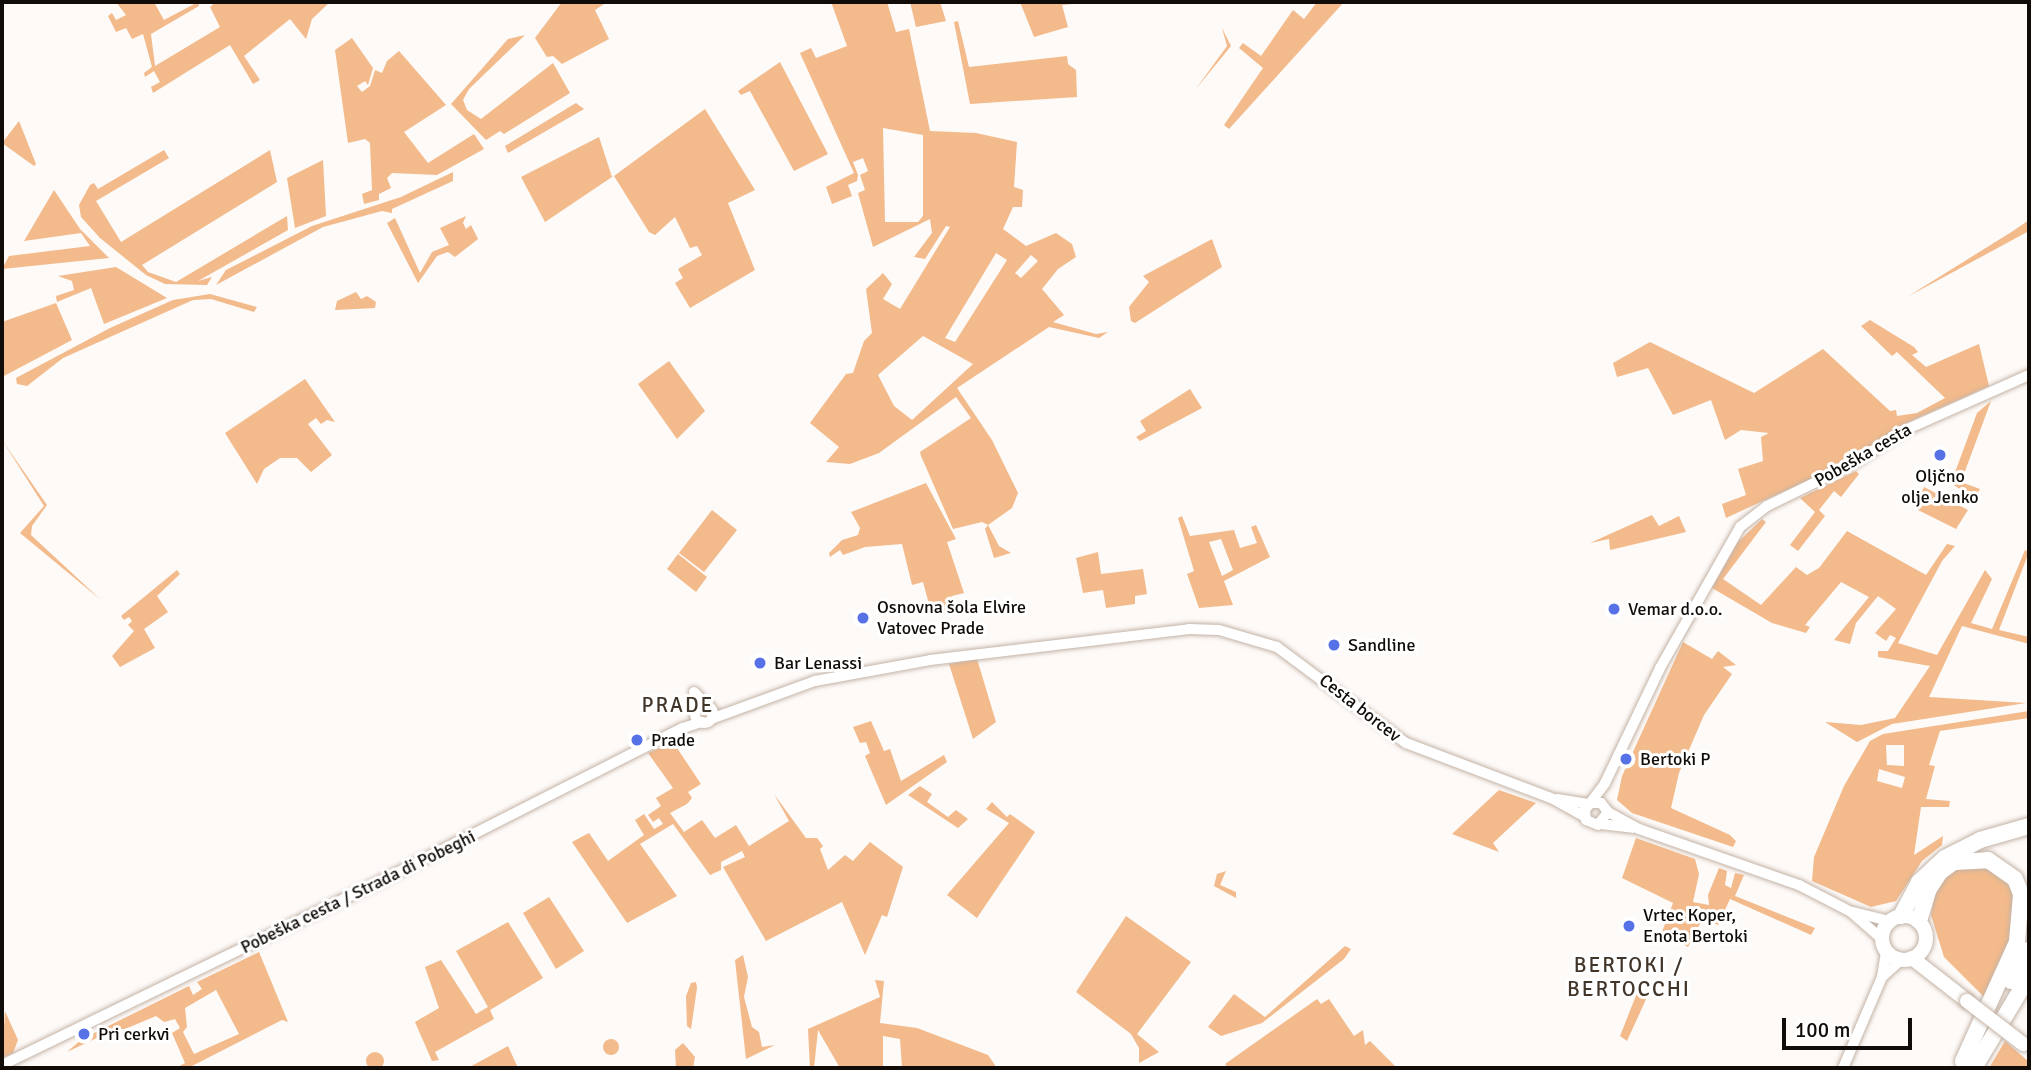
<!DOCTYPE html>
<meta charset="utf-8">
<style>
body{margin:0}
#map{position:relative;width:2031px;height:1070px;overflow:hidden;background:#fefaf8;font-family:Signika,sans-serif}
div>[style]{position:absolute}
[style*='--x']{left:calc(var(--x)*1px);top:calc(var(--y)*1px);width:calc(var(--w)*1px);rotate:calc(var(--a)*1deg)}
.green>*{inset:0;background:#f3ba8b}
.round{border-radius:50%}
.roads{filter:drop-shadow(0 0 2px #c3b3a6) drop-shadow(0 0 2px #c3b3a6)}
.minor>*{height:10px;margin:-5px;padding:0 5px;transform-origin:5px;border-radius:5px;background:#fff}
.minor>.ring{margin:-5px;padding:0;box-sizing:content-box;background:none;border:10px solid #fff;border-radius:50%}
.major>*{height:14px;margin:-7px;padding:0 7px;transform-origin:7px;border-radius:7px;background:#fff}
.major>.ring{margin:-7px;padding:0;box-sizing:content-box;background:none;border:14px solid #fff;border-radius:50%}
.highway>*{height:16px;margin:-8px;padding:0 8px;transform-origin:8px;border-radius:8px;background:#fff}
.bridges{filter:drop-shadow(0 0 2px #c3b3a6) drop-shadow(0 0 2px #c3b3a6)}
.major-bridge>*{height:14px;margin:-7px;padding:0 7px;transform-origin:7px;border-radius:7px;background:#fff}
.dots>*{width:19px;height:19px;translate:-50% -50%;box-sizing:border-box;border:4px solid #fff;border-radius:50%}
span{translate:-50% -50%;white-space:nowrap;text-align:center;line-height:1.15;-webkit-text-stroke:6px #fff;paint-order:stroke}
.street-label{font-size:18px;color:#120c08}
.poi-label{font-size:18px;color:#120c08}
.left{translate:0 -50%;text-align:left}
.quarter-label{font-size:21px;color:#413429;letter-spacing:2px}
.frame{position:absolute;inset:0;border:4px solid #120c08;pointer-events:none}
.scale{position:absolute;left:1782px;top:1018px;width:130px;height:32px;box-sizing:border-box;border:4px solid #120c08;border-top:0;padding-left:9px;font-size:21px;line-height:24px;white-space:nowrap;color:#120c08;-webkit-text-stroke:5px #fff;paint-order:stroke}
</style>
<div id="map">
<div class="green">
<i style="clip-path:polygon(116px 2px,154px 2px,164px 20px,198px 2px,199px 6px,151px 34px,155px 66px,220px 27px,210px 7px,216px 2px,330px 2px,312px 19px,306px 39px,290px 19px,244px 56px,260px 80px,253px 84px,230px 45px,153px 93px,151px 87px,160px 82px,154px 71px,145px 77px,144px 73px,152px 67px,143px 34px,132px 39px,126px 28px,116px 32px,108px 16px,112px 13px,116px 20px,126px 15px)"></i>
<i style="clip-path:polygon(562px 2px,607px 2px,595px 10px,609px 39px,562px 64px,553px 56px,547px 57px,535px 38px)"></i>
<i style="clip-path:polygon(evenodd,831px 2px,887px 2px,896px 32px,909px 29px,930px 131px,976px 133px,1017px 142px,1014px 187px,1023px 190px,1022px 207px,1013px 207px,1003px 229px,1026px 246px,1056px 233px,1072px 244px,1076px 257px,1058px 269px,1042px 289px,1064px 315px,1053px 322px,1096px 334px,1108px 332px,1099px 338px,1049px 327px,957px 388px,992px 440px,1018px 493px,1012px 508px,988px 525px,999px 546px,1011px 553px,994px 558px,985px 529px,988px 525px,982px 522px,953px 529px,921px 456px,920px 452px,971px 418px,956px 397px,879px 453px,850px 464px,826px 462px,839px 447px,810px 423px,846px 374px,853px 373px,864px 341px,872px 333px,866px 289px,883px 273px,892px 284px,883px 299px,900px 309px,950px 227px,946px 226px,925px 259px,914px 257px,932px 233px,930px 219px,873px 247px,858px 193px,865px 190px,860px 175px,868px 171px,863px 158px,853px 162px,858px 175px,857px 181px,848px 185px,852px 196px,832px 204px,826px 187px,854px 173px,800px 53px,811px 48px,816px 58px,847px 46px,831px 2px,883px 128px,923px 135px,923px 216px,918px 222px,885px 222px,883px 128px,831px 2px,996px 253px,1007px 260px,955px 342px,945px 338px,996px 253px,831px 2px,1031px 255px,1038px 261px,1021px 278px,1015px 273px,1031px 255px,831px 2px,923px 336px,973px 364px,912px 420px,894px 406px,878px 375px,923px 336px)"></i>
<i style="clip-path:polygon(910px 2px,940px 2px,946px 21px,916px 27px)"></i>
<i style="clip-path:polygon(1020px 2px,1094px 2px,1062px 5px,1068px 27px,1034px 37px)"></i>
<i style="clip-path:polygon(1317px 2px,1344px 2px,1229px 129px,1224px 125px,1263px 68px,1239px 48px,1243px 43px,1261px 56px,1293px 10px,1304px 19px)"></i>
<i style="clip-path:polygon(958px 21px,969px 67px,1067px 56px,1068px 64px,1076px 70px,1077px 97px,970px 104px,954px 22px)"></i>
<i style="clip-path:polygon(1222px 28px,1231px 46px,1195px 90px,1227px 46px)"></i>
<i style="clip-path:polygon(525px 35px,469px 89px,463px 100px,467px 110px,481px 119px,553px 63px,570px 93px,504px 134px,500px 131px,486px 140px,451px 104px,508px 39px)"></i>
<i style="clip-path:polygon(352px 38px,373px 68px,368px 85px,365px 81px,357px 86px,362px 92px,370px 86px,375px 70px,382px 73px,387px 61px,399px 51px,446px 105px,404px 132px,428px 163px,474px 134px,484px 149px,437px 175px,392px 173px,387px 178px,391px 188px,379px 194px,379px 200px,364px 204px,362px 194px,372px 190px,370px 143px,365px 139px,348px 143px,335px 50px)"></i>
<i style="clip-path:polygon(780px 62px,828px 154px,794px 171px,750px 91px,741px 95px,738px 91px)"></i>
<i style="clip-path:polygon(576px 103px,584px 109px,508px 153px,505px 146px)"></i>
<i style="clip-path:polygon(705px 109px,755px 190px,728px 203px,755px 270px,690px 308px,675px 283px,683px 278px,678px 269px,702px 255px,697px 246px,690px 248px,675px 217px,655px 235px,649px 232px,614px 176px)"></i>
<i style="clip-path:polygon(19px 121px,36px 164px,34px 166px,2px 143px)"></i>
<i style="clip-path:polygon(599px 137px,612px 177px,545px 222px,521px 177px)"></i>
<i style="clip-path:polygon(164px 150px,169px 158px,96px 201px,121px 242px,270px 150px,277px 182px,142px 265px,148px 272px,176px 282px,287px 216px,288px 230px,198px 281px,212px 277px,207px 285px,165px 284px,146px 275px,100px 238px,81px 217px,79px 205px,90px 185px,94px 183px,98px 189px)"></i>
<i style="clip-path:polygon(323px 160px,326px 216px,295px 228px,287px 178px)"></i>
<i style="clip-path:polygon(453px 172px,453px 181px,392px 209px,392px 213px,382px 211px,323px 227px,216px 285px,226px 270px,312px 226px,401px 197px)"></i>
<i style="clip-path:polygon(54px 190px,80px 229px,109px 258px,2px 269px,9px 256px,90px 246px,81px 233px,24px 241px)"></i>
<i style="clip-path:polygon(466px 216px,463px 223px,466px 229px,471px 225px,478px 239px,455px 257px,448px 252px,437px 256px,418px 283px,387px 223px,395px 218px,420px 273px,432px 252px,449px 245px,440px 228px)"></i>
<i style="clip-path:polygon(2029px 220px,2029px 231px,1907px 297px,2013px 231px)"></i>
<i style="clip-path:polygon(1212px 239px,1222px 267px,1135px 323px,1131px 321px,1129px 307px,1149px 282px,1143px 276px)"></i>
<i style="clip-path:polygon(116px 267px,167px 298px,104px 324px,91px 288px,57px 302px,56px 296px,74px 290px,72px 281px,58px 276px)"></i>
<i style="clip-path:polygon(356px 292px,361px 299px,367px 296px,376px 302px,375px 308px,335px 310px,337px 301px)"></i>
<i style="clip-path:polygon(210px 294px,257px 307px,254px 312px,211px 299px,193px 300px,63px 358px,27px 386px,17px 384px,16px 378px,110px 328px,173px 300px)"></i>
<i style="clip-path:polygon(56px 303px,72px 340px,2px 377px,2px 322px)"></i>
<i style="clip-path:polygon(1870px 320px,1914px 347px,1918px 352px,1912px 355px,1926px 367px,1979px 344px,1989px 386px,1906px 423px,1849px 461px,1726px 518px,1722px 504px,1746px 495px,1738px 469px,1763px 461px,1761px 437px,1769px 433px,1741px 430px,1725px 440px,1711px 400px,1673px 415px,1648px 368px,1617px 377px,1613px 363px,1650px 342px,1754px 393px,1823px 349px,1890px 411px,1896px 410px,1897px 416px,1917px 413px,1945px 398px,1897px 352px,1892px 356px,1861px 326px)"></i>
<i style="clip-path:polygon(669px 361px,705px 411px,677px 439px,638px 384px)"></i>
<i style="clip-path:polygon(305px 379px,335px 422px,327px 420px,321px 424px,316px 418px,308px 424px,332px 455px,311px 472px,297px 458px,280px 458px,264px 469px,257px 484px,225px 433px)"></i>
<i style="clip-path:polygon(1190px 389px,1202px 408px,1140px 441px,1136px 437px,1146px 431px,1140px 421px)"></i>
<i style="clip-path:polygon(1991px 401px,1961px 482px,1980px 489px,1974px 499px,1951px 483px,1977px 413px)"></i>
<i style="clip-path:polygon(2px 440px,47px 505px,32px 526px,31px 535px,101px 600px,20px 533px,44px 506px)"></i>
<i style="clip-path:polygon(1856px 471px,1859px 474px,1841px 497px,1834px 491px,1819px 510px,1825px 516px,1798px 551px,1790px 545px,1815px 512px,1800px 498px)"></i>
<i style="clip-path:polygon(926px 483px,956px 539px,947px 542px,964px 593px,952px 596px,956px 612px,932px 615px,923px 582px,912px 585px,902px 544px,865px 547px,843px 555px,840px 550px,830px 557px,829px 553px,842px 540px,858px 535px,860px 528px,851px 512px)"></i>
<i style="clip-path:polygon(1924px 487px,1968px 510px,1956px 529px,1914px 508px)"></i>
<i style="clip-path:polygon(712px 510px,737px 530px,704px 572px,679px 553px)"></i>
<i style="clip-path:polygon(1652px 515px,1659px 526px,1679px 516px,1686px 532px,1610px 550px,1609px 539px,1590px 543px)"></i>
<i style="clip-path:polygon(evenodd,1182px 516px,1190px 536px,1234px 530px,1240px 548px,1257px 543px,1251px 527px,1256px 525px,1270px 557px,1224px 581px,1233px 605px,1199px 608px,1187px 574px,1194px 571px,1178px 518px,1182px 516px,1221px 539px,1233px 570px,1222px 576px,1209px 542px,1221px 539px)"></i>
<i style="clip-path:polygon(1762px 519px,1766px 522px,1723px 579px,1761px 605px,1796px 567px,1807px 575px,1819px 568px,1847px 531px,1926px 575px,1947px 544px,1955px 546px,1942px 561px,1898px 643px,1937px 655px,1985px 570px,1992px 579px,1971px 623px,1992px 629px,2025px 550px,2029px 552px,1999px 630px,2029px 637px,2029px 644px,1962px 626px,1929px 697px,2026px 703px,1892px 724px,1857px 742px,1825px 722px,1861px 725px,1895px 718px,1930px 666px,1878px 657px,1878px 651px,1888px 651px,1896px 638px,1890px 635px,1886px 641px,1875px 633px,1896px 609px,1878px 596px,1856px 623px,1850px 644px,1834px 640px,1869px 597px,1841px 582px,1805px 625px,1810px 627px,1806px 633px,1772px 623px,1712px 588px,1738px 542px)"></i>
<i style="clip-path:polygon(1098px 552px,1101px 574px,1143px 569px,1147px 594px,1135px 596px,1135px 604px,1106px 608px,1103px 590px,1083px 593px,1076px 558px)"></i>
<i style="clip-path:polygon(678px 554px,707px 577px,696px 592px,667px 569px)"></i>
<i style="clip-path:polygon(177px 570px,180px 574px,157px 596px,168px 612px,144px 629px,155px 648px,120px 667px,112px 656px,134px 631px,128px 625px,132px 621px,129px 617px,124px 620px,121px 616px)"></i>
<i style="clip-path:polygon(1683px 642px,1712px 659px,1718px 651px,1736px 665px,1723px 667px,1732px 674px,1704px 715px,1679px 773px,1671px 808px,1730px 835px,1736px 841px,1733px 847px,1632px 813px,1617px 800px,1622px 776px)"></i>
<i style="clip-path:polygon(977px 659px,996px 722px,973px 739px,949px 664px)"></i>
<i style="clip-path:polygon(evenodd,2029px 711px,2029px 718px,1940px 731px,1929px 765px,1935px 766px,1926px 799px,1950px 801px,1949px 807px,1921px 807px,1914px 855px,1943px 836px,1942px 845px,1922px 861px,1896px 901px,1871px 907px,1812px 881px,1814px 857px,1844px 786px,1870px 741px,1883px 734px,2029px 711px,1886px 745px,1904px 745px,1904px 766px,1887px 765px,1886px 745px,2029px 711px,1879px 769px,1905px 777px,1902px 788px,1877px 781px,1879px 769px)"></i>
<i style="clip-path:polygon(871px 721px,884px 751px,890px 749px,901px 781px,944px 755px,947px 762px,886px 805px,865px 756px,870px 753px,866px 742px,860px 743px,853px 727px)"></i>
<i style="clip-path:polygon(673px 742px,701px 784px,688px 792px,692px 798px,687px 804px,670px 813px,684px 832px,702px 820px,715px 838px,736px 825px,749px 846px,789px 821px,774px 794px,806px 838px,817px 838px,823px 846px,820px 849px,828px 870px,845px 855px,853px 861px,870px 842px,903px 867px,887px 917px,882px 915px,865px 955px,842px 902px,766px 941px,723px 867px,745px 857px,742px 851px,721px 862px,721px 870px,710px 875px,673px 824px,640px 844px,677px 896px,627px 923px,572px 842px,589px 833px,608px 861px,644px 835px,635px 820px,644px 814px,654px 829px,663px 824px,659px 818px,653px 822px,648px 815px,661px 806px,656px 798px,673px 788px,648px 753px)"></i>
<i style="clip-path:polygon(920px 786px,932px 794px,927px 802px,948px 817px,956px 810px,968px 819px,958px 828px,908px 795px)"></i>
<i style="clip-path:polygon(1499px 790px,1536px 803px,1493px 843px,1499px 852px,1452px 834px)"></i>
<i style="clip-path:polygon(992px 802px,1007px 817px,1010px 814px,1035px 832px,977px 918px,947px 895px,1009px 823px,986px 809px)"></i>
<i style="clip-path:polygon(1636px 838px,1695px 859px,1699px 874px,1693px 902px,1709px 905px,1708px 895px,1719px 868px,1727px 871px,1725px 885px,1731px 888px,1735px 873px,1744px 875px,1735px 896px,1815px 928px,1811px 935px,1730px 899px,1718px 925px,1703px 918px,1688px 947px,1662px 932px,1673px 903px,1622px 878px)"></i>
<i style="clip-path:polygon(1984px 862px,2015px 890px,2015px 931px,1987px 1000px,1944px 957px,1931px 915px,1936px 884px,1945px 873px)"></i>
<i style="clip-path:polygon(1226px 871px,1220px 885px,1236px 892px,1236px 898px,1214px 886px,1217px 874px)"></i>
<i style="clip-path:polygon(549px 897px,584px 951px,556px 969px,523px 913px)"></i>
<i style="clip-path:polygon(1126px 916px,1191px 962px,1137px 1034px,1159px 1052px,1139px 1063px,1139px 1048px,1131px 1034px,1076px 992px)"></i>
<i style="clip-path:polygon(508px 922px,543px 978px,490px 1010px,494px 1019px,435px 1052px,439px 1060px,432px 1061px,415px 1022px,439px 1008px,425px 967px,441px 960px,476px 1014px,488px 1007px,456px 951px)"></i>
<i style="clip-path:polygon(1345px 946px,1351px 949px,1344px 959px,1262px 1023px,1221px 1036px,1208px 1027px,1234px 994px,1265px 1017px)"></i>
<i style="clip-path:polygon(evenodd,259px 952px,288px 1022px,282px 1020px,188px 1068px,176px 1068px,185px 1063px,172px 1033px,180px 1028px,175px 1019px,164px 1022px,156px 1016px,125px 1029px,116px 1029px,67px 1052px,82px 1039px,189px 986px,193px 995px,202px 989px,197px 982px,259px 952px,216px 990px,239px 1034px,194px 1054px,183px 1032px,187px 1027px,185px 1008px,216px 990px)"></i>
<i style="clip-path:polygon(743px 955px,748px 977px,744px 997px,752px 1027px,759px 1032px,762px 1047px,775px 1045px,746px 1059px,735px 960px)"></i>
<i style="clip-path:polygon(875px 980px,884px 981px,880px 1023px,917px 1028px,988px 1055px,997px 1068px,902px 1068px,900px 1039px,883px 1036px,883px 1068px,840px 1068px,818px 1030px,814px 1068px,810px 1068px,808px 1029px,880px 997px)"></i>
<i style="clip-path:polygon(696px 982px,697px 988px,691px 1029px,687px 1026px,686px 996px,691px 983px)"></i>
<i style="clip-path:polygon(1637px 993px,1647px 997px,1627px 1041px,1620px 1036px)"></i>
<i style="clip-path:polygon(1317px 999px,1321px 1004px,1329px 999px,1354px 1036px,1363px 1030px,1365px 1045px,1370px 1041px,1397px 1068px,1228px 1068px,1225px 1064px)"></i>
<i style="clip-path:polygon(5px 1011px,18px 1040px,13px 1053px,2px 1058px)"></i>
<i class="round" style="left:603px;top:1039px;width:16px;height:16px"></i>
<i style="clip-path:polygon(2005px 1041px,2029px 1062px,2029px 1068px,1989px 1068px)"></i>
<i style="clip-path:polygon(683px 1043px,695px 1057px,693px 1068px,676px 1068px,675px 1050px)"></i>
<i style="clip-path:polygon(508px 1046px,518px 1068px,468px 1068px)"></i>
<i class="round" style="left:366px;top:1052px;width:18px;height:18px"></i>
</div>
<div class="roads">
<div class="minor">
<i style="--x:694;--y:692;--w:18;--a:47"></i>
<i class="ring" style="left:695px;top:705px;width:8px;height:8px"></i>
<i style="--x:711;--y:719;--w:111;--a:-20.1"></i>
<i style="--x:815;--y:681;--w:117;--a:-10.3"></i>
<i style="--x:930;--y:660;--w:261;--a:-6.8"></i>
<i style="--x:1189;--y:629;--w:30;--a:2"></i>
<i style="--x:1219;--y:630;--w:60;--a:16.3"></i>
<i style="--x:1277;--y:647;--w:161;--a:36.7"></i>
<i style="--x:1406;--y:743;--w:155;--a:20.8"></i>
<i style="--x:1551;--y:798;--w:39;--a:29"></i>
<i style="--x:1557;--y:799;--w:33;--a:9"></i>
<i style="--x:1593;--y:803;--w:8;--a:0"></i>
<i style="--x:1601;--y:803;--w:11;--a:52"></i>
<i style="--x:1608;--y:812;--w:16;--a:128"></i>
<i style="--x:1598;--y:825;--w:13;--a:-157"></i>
<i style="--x:1586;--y:820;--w:10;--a:-96"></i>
<i style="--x:1585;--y:810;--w:34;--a:-53"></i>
<i style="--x:1605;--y:783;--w:127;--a:-64.4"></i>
<i style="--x:1660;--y:668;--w:162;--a:-60.4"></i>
<i style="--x:1740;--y:527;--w:34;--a:-38"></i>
<i style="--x:1767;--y:506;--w:91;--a:-26"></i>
<i style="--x:1849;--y:466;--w:64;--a:-32.9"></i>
<i style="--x:1903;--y:431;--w:138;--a:-24"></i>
<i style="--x:1608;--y:812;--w:35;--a:29"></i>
<i style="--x:1639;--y:829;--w:170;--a:19.3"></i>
<i style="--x:1799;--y:885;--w:59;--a:27.4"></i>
<i style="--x:1851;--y:912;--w:41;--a:41.1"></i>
<i style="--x:1601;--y:824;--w:32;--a:7"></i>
<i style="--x:1853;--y:912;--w:38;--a:14"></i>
<i style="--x:1882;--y:977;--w:25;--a:-42"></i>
<i style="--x:2;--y:1065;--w:408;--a:-25.9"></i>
<i style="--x:369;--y:887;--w:352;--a:-26.9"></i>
<i style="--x:683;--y:728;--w:20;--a:-18"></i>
<i style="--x:1843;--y:1068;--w:99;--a:-66.8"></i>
<i style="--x:1882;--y:977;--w:26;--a:-81"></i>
</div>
<div class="major">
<i class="ring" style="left:1882px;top:916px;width:30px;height:30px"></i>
<i style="--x:1912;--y:958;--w:70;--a:38"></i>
</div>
<div class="highway">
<i style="--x:1901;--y:916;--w:38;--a:-62"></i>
<i style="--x:1919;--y:882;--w:35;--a:-43"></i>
<i style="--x:1945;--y:858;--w:39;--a:-27"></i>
<i style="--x:1980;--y:840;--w:51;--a:-15.9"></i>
<i style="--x:1919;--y:921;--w:34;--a:-73"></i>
<i style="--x:1929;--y:889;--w:20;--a:-57"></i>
<i style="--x:1940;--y:872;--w:17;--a:-36"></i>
<i style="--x:1954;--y:862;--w:34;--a:-3"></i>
<i style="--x:1988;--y:860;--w:33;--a:35"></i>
<i style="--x:2015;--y:879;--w:16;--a:68"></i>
<i style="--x:2021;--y:894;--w:48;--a:94.8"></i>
<i style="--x:2017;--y:942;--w:131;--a:114.4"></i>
<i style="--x:2011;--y:981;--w:36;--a:-60"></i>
<i style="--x:1974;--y:1068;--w:107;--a:-59.1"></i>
</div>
</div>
<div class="bridges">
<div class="major-bridge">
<i style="--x:1967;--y:1001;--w:71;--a:37.5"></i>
</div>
</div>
<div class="dots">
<i style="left:1940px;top:455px;background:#5771e7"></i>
<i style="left:1614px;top:609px;background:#5771e7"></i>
<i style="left:863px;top:618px;background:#5771e7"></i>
<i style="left:1334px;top:645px;background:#5771e7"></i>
<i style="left:760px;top:663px;background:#5771e7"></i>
<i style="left:637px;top:740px;background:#5771e7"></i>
<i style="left:1626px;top:759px;background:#5771e7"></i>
<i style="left:1629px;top:926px;background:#5771e7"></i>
<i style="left:84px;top:1034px;background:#5771e7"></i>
</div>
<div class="street-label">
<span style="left:1863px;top:455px;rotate:-30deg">Pobeška cesta</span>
<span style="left:1360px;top:708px;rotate:38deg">Cesta borcev</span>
<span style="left:358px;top:892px;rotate:-26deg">Pobeška cesta / Strada di Pobeghi</span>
</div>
<div class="poi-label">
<span style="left:1940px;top:487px">Oljčno<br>olje Jenko</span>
<span class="left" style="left:877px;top:618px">Osnovna šola Elvire<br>Vatovec Prade</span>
<span class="left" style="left:1628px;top:609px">Vemar d.o.o.</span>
<span class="left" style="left:1348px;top:645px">Sandline</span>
<span class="left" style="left:774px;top:663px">Bar Lenassi</span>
<span class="left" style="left:651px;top:740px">Prade</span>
<span class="left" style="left:1640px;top:759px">Bertoki P</span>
<span class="left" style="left:1643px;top:926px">Vrtec Koper,<br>Enota Bertoki</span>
<span class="left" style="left:98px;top:1034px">Pri cerkvi</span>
</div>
<div class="quarter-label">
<span style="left:678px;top:705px">PRADE</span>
<span style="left:1629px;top:977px">BERTOKI /<br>BERTOCCHI</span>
</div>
<div class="frame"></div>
<div class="scale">100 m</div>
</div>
